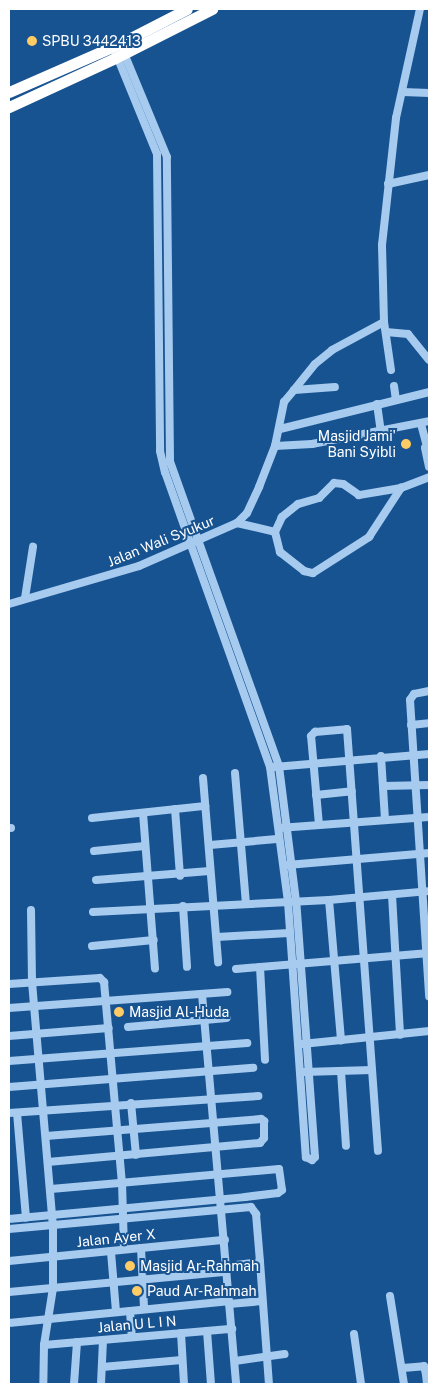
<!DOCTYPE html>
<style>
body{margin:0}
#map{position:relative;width:438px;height:1393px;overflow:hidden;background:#185391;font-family:"Public Sans",sans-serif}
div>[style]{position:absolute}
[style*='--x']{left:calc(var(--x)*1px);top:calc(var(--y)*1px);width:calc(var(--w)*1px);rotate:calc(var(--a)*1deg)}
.minor>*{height:8px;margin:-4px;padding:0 4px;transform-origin:4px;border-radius:4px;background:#a6cbef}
.highway>*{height:11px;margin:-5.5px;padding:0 5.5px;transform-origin:5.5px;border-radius:5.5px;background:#fff}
.dots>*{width:14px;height:14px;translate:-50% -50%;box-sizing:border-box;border:2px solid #185391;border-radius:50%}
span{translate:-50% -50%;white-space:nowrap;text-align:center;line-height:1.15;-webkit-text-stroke:4px #185391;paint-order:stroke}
.poi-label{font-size:14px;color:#fff}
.left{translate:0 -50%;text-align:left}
.right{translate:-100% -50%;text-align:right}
.street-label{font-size:14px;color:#fff}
.frame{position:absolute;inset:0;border:10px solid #fff;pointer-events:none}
</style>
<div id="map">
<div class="minor">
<i style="--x:116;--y:54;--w:108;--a:67.7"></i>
<i style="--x:157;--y:154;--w:297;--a:89.4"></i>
<i style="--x:160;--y:451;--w:22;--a:77"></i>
<i style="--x:165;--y:472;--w:313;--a:70.4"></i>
<i style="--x:270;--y:767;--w:136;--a:82.4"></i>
<i style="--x:288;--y:902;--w:256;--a:86"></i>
<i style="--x:306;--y:1157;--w:7;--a:27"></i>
<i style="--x:312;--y:1160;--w:4;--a:-45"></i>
<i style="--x:315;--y:1157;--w:257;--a:-94.2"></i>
<i style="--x:296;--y:901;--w:136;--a:-97.2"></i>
<i style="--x:279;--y:766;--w:324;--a:-109.7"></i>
<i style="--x:170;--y:461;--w:304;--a:-90.6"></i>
<i style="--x:167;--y:157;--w:115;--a:-112.5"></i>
<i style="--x:403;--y:92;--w:26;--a:2"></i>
<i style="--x:388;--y:184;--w:42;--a:-12.4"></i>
<i style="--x:386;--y:332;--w:22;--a:5"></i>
<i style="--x:408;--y:334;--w:33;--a:51"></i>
<i style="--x:391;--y:370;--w:49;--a:-98.3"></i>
<i style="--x:384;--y:322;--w:77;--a:-91.5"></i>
<i style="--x:382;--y:245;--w:128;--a:-83.7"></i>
<i style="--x:396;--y:118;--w:112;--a:-77.6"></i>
<i style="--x:394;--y:386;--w:14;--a:82"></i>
<i style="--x:294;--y:390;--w:41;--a:-4.2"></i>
<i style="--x:377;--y:404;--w:27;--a:82"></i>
<i style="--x:421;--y:424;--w:24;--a:75"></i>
<i style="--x:280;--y:429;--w:154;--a:-13.9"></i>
<i style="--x:275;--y:446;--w:37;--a:-3"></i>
<i style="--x:312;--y:444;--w:119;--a:-11.1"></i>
<i style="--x:429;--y:446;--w:4;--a:153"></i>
<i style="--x:425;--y:448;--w:19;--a:78"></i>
<i style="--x:401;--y:488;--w:43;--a:170.5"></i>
<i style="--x:359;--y:495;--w:19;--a:-145"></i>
<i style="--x:343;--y:484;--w:9;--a:-174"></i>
<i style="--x:334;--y:483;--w:21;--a:135"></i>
<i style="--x:319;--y:498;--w:22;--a:164"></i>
<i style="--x:298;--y:504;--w:21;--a:141"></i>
<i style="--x:282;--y:517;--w:17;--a:115"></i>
<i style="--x:275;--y:532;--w:21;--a:76"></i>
<i style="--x:280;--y:552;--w:31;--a:38"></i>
<i style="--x:304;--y:571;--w:9;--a:13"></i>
<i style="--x:313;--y:573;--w:67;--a:-32.7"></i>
<i style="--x:369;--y:537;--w:59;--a:-56.9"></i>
<i style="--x:401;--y:488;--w:30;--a:-21"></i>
<i style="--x:237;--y:523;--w:39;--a:13"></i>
<i style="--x:25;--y:598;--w:52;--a:-81.1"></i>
<i style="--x:9;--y:604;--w:135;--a:-16.3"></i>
<i style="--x:139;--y:566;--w:107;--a:-23.7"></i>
<i style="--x:237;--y:523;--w:14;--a:-45"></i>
<i style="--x:247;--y:513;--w:29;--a:-65"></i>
<i style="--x:259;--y:487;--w:44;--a:-68.7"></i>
<i style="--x:275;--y:446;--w:45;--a:-78.4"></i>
<i style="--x:284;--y:402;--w:16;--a:-50"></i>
<i style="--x:294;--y:390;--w:33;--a:-51"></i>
<i style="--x:315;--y:364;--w:22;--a:-39"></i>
<i style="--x:332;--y:350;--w:59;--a:-28.3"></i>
<i style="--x:429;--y:691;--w:15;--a:169"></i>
<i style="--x:414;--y:694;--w:7;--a:124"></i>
<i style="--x:410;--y:700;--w:297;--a:86.3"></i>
<i style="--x:411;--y:725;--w:18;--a:-6"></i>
<i style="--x:381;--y:756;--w:64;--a:86.4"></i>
<i style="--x:274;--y:767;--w:156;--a:-4.8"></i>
<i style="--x:235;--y:773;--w:130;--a:85.2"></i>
<i style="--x:203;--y:778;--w:185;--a:85.3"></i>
<i style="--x:384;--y:786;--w:45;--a:-1.3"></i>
<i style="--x:316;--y:795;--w:36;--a:-6"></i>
<i style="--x:175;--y:809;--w:67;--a:85.7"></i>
<i style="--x:143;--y:813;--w:156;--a:85.6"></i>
<i style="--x:92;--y:818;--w:114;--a:-6.1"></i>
<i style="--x:319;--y:825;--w:89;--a:-95.1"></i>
<i style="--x:311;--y:736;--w:6;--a:-45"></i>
<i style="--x:315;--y:732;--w:32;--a:-5"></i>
<i style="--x:347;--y:729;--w:423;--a:85.8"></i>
<i style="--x:9;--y:828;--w:2;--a:0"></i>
<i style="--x:279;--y:828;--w:150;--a:-4.2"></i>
<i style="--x:210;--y:845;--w:67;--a:-5.1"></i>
<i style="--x:94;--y:851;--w:51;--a:-5.6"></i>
<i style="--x:287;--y:865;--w:143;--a:-4.8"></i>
<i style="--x:96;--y:880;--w:114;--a:-4.5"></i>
<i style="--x:392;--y:895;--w:140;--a:86.7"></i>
<i style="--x:329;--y:900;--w:141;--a:85.1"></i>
<i style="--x:183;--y:906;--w:61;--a:86.2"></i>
<i style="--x:31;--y:910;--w:72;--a:89.2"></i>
<i style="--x:32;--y:982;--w:245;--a:85.1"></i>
<i style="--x:53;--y:1226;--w:62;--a:90"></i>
<i style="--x:53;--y:1288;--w:58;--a:99"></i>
<i style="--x:44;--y:1345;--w:39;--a:91"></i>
<i style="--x:93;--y:912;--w:236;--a:-2.9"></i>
<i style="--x:329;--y:900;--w:100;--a:-5.1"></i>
<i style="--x:217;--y:937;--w:72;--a:-3.2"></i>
<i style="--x:92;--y:946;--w:62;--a:-5.5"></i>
<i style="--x:260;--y:967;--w:93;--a:86.9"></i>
<i style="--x:236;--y:969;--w:194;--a:-4.7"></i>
<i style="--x:9;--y:984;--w:91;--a:-3.8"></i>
<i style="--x:100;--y:978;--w:6;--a:45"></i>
<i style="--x:104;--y:982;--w:201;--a:84.9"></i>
<i style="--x:122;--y:1182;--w:67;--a:88.3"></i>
<i style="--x:202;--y:994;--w:391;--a:85"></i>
<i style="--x:9;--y:1008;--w:219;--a:-4.2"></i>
<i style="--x:128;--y:1027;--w:99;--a:-5.2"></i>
<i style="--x:9;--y:1036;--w:100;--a:-4.6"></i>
<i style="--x:302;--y:1044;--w:128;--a:-5.8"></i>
<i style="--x:9;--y:1061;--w:239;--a:-4.3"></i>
<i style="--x:341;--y:1071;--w:75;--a:86.2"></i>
<i style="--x:304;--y:1072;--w:68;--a:-1.7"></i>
<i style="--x:9;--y:1087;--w:245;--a:-4.5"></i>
<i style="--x:131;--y:1103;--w:52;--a:84.5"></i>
<i style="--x:9;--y:1113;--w:250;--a:-3.9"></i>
<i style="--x:17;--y:1113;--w:105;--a:85.1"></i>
<i style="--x:46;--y:1136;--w:216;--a:-4.5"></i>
<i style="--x:261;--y:1119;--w:4;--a:34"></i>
<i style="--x:264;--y:1121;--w:17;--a:90"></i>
<i style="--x:264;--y:1138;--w:6;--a:129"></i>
<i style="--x:260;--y:1143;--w:213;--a:174.9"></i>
<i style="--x:9;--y:1219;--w:237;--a:-5.3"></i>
<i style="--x:245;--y:1197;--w:33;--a:-7"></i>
<i style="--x:278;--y:1193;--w:5;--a:-37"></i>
<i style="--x:282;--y:1190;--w:21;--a:-98"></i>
<i style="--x:279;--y:1169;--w:229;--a:175"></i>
<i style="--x:9;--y:1229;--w:243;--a:-5.2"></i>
<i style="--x:251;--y:1207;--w:9;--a:54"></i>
<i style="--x:256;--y:1214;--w:48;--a:85.2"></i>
<i style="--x:260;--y:1262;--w:34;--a:173"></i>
<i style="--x:141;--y:1248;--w:60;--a:87.1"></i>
<i style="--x:111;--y:1252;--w:60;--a:85.2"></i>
<i style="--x:9;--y:1261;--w:217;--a:-5.6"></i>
<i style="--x:260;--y:1262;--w:122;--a:85.8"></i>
<i style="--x:9;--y:1292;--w:218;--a:-5.3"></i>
<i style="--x:390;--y:1296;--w:89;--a:81"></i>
<i style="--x:229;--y:1304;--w:33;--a:-5"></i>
<i style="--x:130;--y:1311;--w:26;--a:86"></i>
<i style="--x:9;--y:1323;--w:220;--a:-5.7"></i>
<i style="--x:207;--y:1331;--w:53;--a:85.7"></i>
<i style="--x:181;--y:1333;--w:51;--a:86.6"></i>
<i style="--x:354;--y:1334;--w:50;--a:82"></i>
<i style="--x:44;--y:1345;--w:189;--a:-4.9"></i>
<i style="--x:235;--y:1361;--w:50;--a:-8"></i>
<i style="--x:102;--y:1367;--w:80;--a:-5"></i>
<i style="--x:403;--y:1368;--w:21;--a:-5"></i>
<i style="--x:424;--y:1366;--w:8;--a:76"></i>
<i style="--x:74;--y:1384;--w:42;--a:-85.9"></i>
<i style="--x:101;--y:1384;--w:44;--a:-87.4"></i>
<i style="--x:427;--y:1384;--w:10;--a:-96"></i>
<i style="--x:426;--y:1374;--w:3;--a:-18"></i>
</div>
<div class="highway">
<i style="--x:9;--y:92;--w:122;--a:-23.6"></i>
<i style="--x:121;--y:43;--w:74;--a:-27.3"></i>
<i style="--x:9;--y:107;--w:117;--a:-24.8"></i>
<i style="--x:115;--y:58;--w:109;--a:-26.8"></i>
</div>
<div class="dots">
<i style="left:32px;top:41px;background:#ffcb65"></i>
<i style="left:406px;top:444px;background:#ffcb65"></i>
<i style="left:119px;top:1012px;background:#ffcb65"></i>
<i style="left:130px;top:1266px;background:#ffcb65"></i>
<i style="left:137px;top:1291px;background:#ffcb65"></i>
</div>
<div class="poi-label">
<span class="left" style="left:42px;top:41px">SPBU 3442413</span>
<span class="right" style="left:396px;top:444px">Masjid Jami'<br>Bani Syibli</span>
<span class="left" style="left:129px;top:1012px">Masjid Al-Huda</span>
<span class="left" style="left:140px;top:1266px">Masjid Ar-Rahmah</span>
<span class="left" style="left:147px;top:1291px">Paud Ar-Rahmah</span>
</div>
<div class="street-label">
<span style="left:161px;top:541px;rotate:-22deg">Jalan Wali Syukur</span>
<span style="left:116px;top:1238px;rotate:-6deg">Jalan Ayer X</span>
<span style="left:137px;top:1324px;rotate:-5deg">Jalan U L I N</span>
</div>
<div class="frame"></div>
</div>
